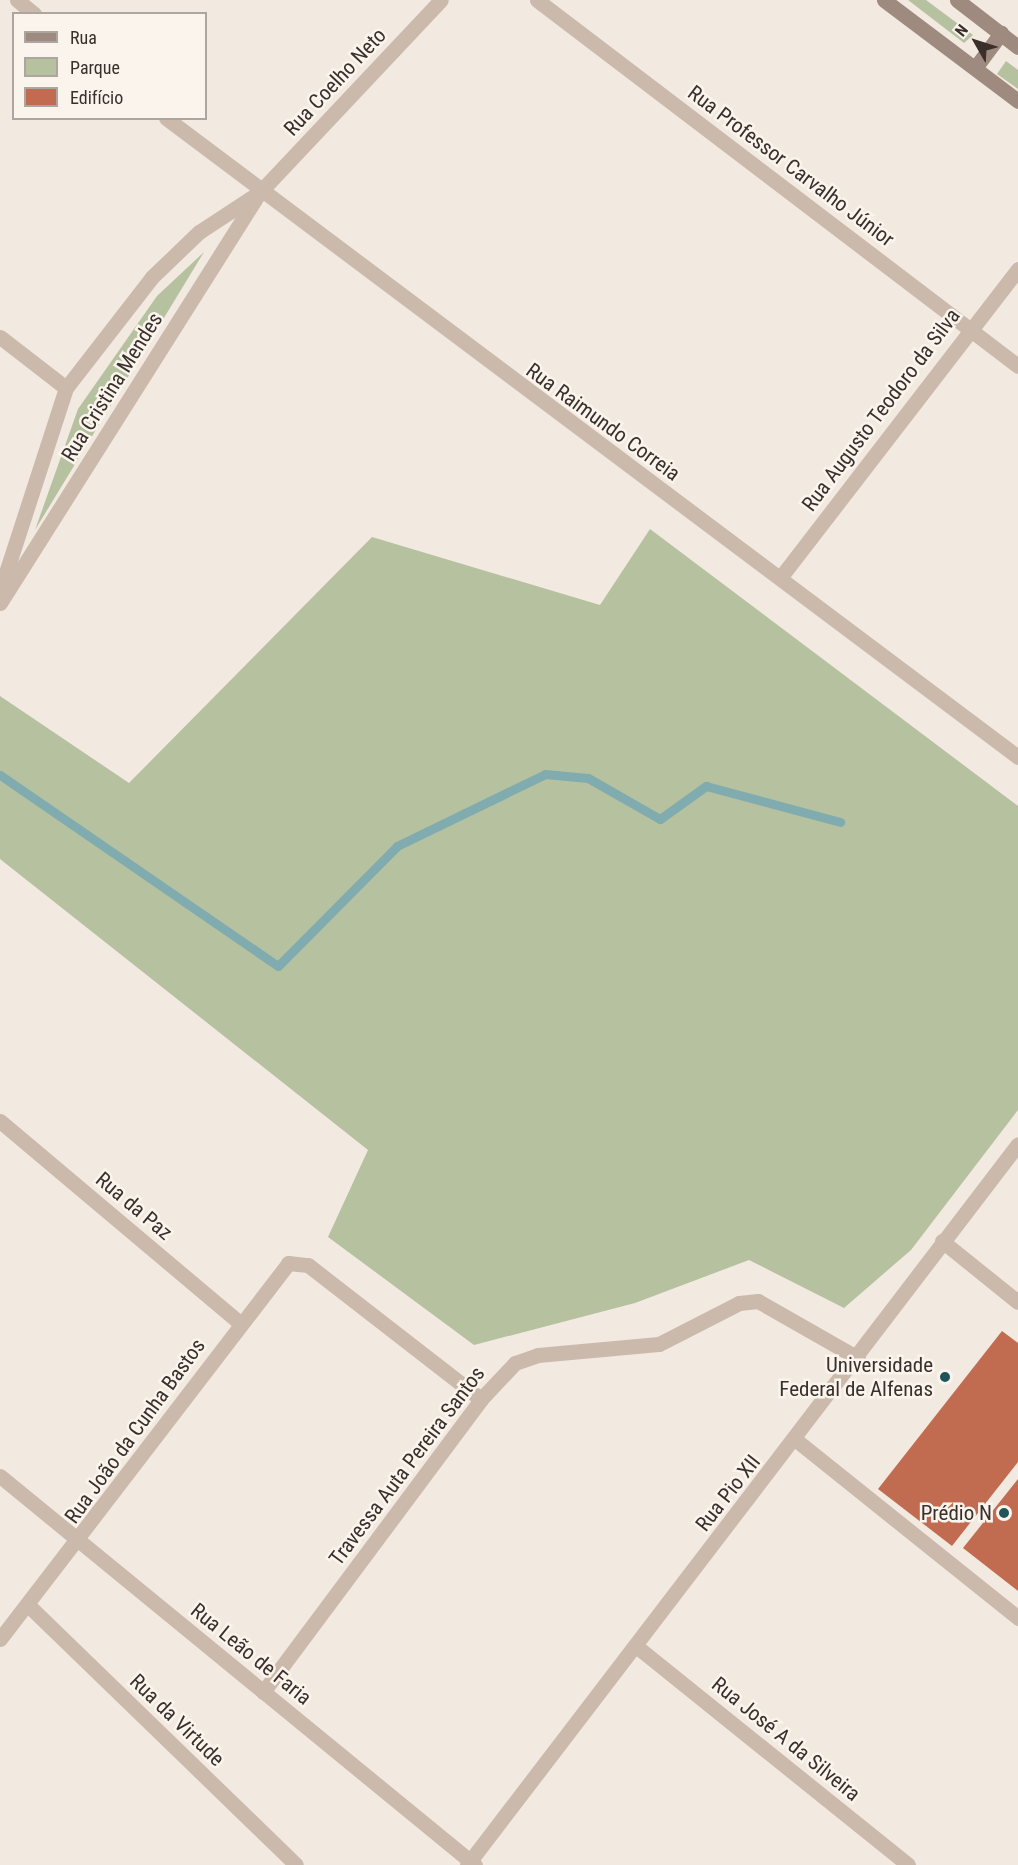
<!DOCTYPE html>
<meta charset="utf-8">
<style>
body{margin:0}
#map{position:relative;width:1018px;height:1865px;overflow:hidden;background:#f2eae0;font-family:"Roboto Condensed",sans-serif}
div>[style]{position:absolute}
[style*='--x']{left:calc(var(--x)*1px);top:calc(var(--y)*1px);width:calc(var(--w)*1px);rotate:calc(var(--a)*1deg)}
.green>*{inset:0;background:#b6c1a0}
.stream>*{height:9px;margin:-4.5px;padding:0 4.5px;transform-origin:4.5px;border-radius:4.5px;background:#80acaf}
.building>*{inset:0;background:#c16c50}
.service>*{height:15px;margin:-7.5px;padding:0 7.5px;transform-origin:7.5px;border-radius:7.5px;background:#cbbaac}
.minor>*{height:15px;margin:-7.5px;padding:0 7.5px;transform-origin:7.5px;border-radius:7.5px;background:#cbbaac}
.secondary>*{height:15px;margin:-7.5px;padding:0 7.5px;transform-origin:7.5px;border-radius:7.5px;background:#9e8a7e}
.dots>*{width:16px;height:16px;translate:-50% -50%;box-sizing:border-box;border:3px solid #faf4ed;border-radius:50%}
span{translate:-50% -50%;white-space:nowrap;text-align:center;line-height:1.15;-webkit-text-stroke:5px #faf4ed;paint-order:stroke}
.street-label{font-size:21px;color:#392f2b}
.poi-label{font-size:21px;color:#392f2b}
.right{translate:-100% -50%;text-align:right}
.legend{position:absolute;left:12px;top:12px;width:195px;height:108px;box-sizing:border-box;background:#faf4ed;border:2px solid #ada59f;margin:0;padding:8px 10px;list-style:none;font-size:18px;color:#392f2b}
.legend li{display:flex;align-items:center;gap:12px;height:30px}
.legend b{width:30px;border:2px solid #ada59f}
.north{position:absolute;left:946px;top:12px;width:60px;height:60px;-webkit-text-stroke:4px #faf4ed;paint-order:stroke;rotate:309deg;font-size:16px;font-weight:700;line-height:24px;text-align:center;color:#392f2b}
.north::after{content:'';display:block;margin:auto;width:21px;height:27px;background:#392f2b;clip-path:polygon(50% 0,100% 100%,50% 72%,0 100%)}
</style>
<div id="map">
<div class="green">
<i style="clip-path:polygon(908px 0,926px 0,973px 35px,964px 43px)"></i>
<i style="clip-path:polygon(1006px 61px,1018px 70px,1018px 89px,997px 74px)"></i>
<i style="clip-path:polygon(204px 252px,35px 530px,78px 409px,157px 296px)"></i>
<i style="clip-path:polygon(650px 529px,1018px 806px,1018px 1110px,911px 1250px,844px 1308px,749px 1260px,635px 1303px,474px 1345px,328px 1237px,368px 1150px,0 859px,0 696px,129px 783px,372px 537px,600px 605px)"></i>
</div>
<div class="stream">
<i style="--x:0;--y:775;--w:337;--a:34.5"></i>
<i style="--x:278;--y:966;--w:169;--a:-45.2"></i>
<i style="--x:397;--y:846;--w:165;--a:-25.9"></i>
<i style="--x:545;--y:774;--w:43;--a:5.3"></i>
<i style="--x:588;--y:778;--w:83;--a:29.7"></i>
<i style="--x:660;--y:819;--w:57;--a:-35.7"></i>
<i style="--x:706;--y:786;--w:139;--a:15"></i>
</div>
<div class="building">
<i style="clip-path:polygon(1002px 1331px,1018px 1343px,1018px 1462px,952px 1546px,878px 1489px)"></i>
<i style="clip-path:polygon(1018px 1479px,1018px 1591px,963px 1548px)"></i>
</div>
<div class="service">
<i style="--x:942;--y:1241;--w:97;--a:38.8"></i>
</div>
<div class="minor">
<i style="--x:17;--y:0;--w:22;--a:39"></i>
<i style="--x:537;--y:0;--w:604;--a:37.27"></i>
<i style="--x:166;--y:118;--w:1065;--a:36.87"></i>
<i style="--x:0;--y:337;--w:83;--a:37.7"></i>
<i style="--x:780;--y:578;--w:390;--a:-52.4"></i>
<i style="--x:0;--y:591;--w:213;--a:-72"></i>
<i style="--x:66;--y:388;--w:140;--a:-52.2"></i>
<i style="--x:152;--y:277;--w:65;--a:-43.8"></i>
<i style="--x:199;--y:232;--w:66;--a:-33.2"></i>
<i style="--x:0;--y:603;--w:485;--a:-57.7"></i>
<i style="--x:259;--y:193;--w:265;--a:-46.7"></i>
<i style="--x:0;--y:1121;--w:314;--a:40.1"></i>
<i style="--x:796;--y:1440;--w:285;--a:38.7"></i>
<i style="--x:0;--y:1476;--w:614;--a:39.32"></i>
<i style="--x:28;--y:1605;--w:373;--a:44.1"></i>
<i style="--x:0;--y:1639;--w:474;--a:-52.5"></i>
<i style="--x:288;--y:1263;--w:20;--a:6"></i>
<i style="--x:308;--y:1265;--w:219;--a:37.8"></i>
<i style="--x:636;--y:1646;--w:349;--a:38.8"></i>
<i style="--x:263;--y:1692;--w:365;--a:-53.3"></i>
<i style="--x:481;--y:1399;--w:50;--a:-46.6"></i>
<i style="--x:515;--y:1363;--w:24;--a:-19"></i>
<i style="--x:538;--y:1355;--w:121;--a:-5.2"></i>
<i style="--x:659;--y:1344;--w:90;--a:-27.1"></i>
<i style="--x:739;--y:1303;--w:19;--a:-6"></i>
<i style="--x:758;--y:1301;--w:115;--a:29.7"></i>
<i style="--x:467;--y:1865;--w:907;--a:-52.61"></i>
</div>
<div class="secondary">
<i style="--x:884;--y:0;--w:168;--a:37"></i>
<i style="--x:957;--y:0;--w:77;--a:37.6"></i>
<i style="--x:975;--y:68;--w:44;--a:-53.4"></i>
</div>
<div class="dots">
<i style="left:945px;top:1377px;background:#225559"></i>
<i style="left:1004px;top:1513px;background:#225559"></i>
</div>
<div class="street-label">
<span style="left:335px;top:82px;rotate:-47deg">Rua Coelho Neto</span>
<span style="left:791px;top:166px;rotate:37deg">Rua Professor Carvalho Júnior</span>
<span style="left:112px;top:387px;rotate:-58deg">Rua Cristina Mendes</span>
<span style="left:881px;top:410px;rotate:-53deg">Rua Augusto Teodoro da Silva</span>
<span style="left:603px;top:422px;rotate:36deg">Rua Raimundo Correia</span>
<span style="left:134px;top:1206px;rotate:40deg">Rua da Paz</span>
<span style="left:135px;top:1431px;rotate:-54deg">Rua João da Cunha Bastos</span>
<span style="left:407px;top:1466px;rotate:-53deg">Travessa Auta Pereira Santos</span>
<span style="left:728px;top:1493px;rotate:-52deg">Rua Pio XII</span>
<span style="left:251px;top:1654px;rotate:39deg">Rua Leão de Faria</span>
<span style="left:177px;top:1720px;rotate:44deg">Rua da Virtude</span>
<span style="left:786px;top:1739px;rotate:39deg">Rua José A da Silveira</span>
</div>
<div class="poi-label">
<span class="right" style="left:933px;top:1377px">Universidade<br>Federal de Alfenas</span>
<span class="right" style="left:992px;top:1513px">Prédio N</span>
</div>
<ul class="legend">
<li><b style="height:8px;background:#9e8a7e"></b>Rua</li>
<li><b style="height:16px;background:#b6c1a0"></b>Parque</li>
<li><b style="height:16px;background:#c16c50"></b>Edifício</li>
</ul>
<div class="north">N</div>
</div>
